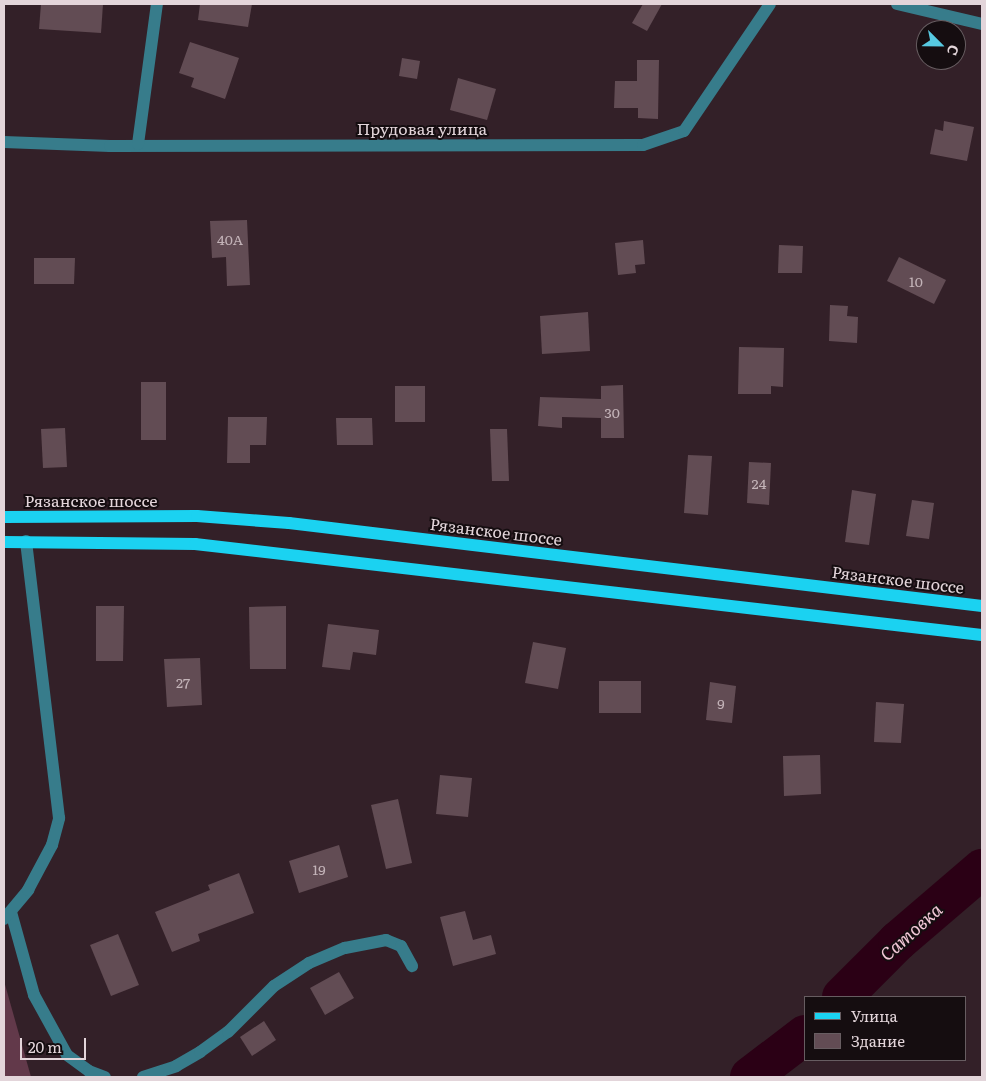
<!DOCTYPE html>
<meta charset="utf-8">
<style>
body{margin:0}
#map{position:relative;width:986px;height:1081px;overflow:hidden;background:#332028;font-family:Literata,serif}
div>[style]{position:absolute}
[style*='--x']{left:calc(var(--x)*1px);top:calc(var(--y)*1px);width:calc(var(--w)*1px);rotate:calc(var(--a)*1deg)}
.green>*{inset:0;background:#62394a}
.river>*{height:40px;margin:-20px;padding:0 20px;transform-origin:20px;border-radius:20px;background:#2b0015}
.building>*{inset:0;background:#624c54}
.minor>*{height:12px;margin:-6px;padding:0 6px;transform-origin:6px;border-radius:6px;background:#377c8b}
.major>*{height:12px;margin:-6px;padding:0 6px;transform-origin:6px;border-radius:6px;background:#1bd2f1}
span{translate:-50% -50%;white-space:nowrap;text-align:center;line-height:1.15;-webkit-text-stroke:4px #150d10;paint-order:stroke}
.number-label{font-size:14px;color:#c3b3b8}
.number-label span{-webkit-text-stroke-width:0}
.street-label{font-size:16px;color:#e3d5da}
.water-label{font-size:18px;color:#f2c8d7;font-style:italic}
.frame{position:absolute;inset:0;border:5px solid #e3d5da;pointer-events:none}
.legend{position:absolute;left:804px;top:996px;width:162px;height:65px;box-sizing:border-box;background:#150d10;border:1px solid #675d61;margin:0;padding:6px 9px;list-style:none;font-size:15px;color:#e3d5da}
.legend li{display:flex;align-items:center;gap:10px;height:25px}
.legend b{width:25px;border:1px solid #675d61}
.north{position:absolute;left:916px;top:20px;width:50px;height:50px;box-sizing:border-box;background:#150d10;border:1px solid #675d61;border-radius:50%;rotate:113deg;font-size:14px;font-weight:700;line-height:20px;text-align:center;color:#e3d5da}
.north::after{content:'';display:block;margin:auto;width:18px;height:22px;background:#57c9e1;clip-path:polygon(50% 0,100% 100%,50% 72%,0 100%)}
.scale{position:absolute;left:20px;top:1038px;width:66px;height:22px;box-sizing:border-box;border:2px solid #e3d5da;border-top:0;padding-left:6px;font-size:15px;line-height:18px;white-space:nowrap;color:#e3d5da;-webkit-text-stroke:4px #150d10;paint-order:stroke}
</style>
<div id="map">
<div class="green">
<i style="clip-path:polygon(4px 981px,31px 1077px,4px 1077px)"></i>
</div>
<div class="river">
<i style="--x:842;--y:997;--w:79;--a:-45"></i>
<i style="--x:898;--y:941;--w:111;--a:-40.6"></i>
<i style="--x:750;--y:1077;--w:69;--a:-37.4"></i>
</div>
<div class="building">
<i style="clip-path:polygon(41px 4px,103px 4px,101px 33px,39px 29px)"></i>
<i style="clip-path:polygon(200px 4px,252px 4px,248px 27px,198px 20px)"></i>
<i style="clip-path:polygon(643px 4px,662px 4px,647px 31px,632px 23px)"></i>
<i style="clip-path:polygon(190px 42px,239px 58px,225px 99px,191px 87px,194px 78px,179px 73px)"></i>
<i style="clip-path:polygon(402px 58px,420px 61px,417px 79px,399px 76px)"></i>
<i style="clip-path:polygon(637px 60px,659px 60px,658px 119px,638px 118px,638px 108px,614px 108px,615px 81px,637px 81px)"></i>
<i style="clip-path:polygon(458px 78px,496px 89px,487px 120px,450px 110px)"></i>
<i style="clip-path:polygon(944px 121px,974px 127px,967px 161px,930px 154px,935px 129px,943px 131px)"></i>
<i style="clip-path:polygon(247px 220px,250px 285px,227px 286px,226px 257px,212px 258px,210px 221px)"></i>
<i style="clip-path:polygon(643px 240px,645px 264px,635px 265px,636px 273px,618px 275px,615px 243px)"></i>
<i style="clip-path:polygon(779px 245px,803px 246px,802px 273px,778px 273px)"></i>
<i style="clip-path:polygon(899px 257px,946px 280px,934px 304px,887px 281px)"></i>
<i style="clip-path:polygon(34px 258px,75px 258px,74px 284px,34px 284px)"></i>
<i style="clip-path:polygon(830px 305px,848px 306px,847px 316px,858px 317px,857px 343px,829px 341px)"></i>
<i style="clip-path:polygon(588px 312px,590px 351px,542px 354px,540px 316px)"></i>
<i style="clip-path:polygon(739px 347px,784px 348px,783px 387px,771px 386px,771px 394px,738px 394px)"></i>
<i style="clip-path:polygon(141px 382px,166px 382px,166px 440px,141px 440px)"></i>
<i style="clip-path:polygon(623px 385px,624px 438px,601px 438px,601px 418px,562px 417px,562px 428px,538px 426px,540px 397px,601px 399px,601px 386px)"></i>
<i style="clip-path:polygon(395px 386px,425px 386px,425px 422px,395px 422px)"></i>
<i style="clip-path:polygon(228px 417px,267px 417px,266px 445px,250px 445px,250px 463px,227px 463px)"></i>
<i style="clip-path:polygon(336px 418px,372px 418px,373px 445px,337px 445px)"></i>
<i style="clip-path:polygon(65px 428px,67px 467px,43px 468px,41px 429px)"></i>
<i style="clip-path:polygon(490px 429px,507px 429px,509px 481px,492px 481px)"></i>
<i style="clip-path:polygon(688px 455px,712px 456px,708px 515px,684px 513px)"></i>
<i style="clip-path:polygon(749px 462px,771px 463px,769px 505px,747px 503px)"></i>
<i style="clip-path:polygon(852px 490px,876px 494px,869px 545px,845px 542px)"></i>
<i style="clip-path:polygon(912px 500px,934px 503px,929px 539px,906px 536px)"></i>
<i style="clip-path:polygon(96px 606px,124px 606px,123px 661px,96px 661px)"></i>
<i style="clip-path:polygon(286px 606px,286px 669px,250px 669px,249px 607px)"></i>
<i style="clip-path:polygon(328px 624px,379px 630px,376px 655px,353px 652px,350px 670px,322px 667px)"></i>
<i style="clip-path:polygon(533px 642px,566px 648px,558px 689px,525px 683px)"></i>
<i style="clip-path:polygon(200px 658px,202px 705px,167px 707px,164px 659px)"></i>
<i style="clip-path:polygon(599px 681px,641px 681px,641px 713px,599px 713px)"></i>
<i style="clip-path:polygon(710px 682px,736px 686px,732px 723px,706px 720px)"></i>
<i style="clip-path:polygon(876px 702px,904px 704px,901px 743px,874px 742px)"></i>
<i style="clip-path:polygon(820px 755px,821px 794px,784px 796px,783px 756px)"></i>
<i style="clip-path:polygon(440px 775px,472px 778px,468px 817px,436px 814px)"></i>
<i style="clip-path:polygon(398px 799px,412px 863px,386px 869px,371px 805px)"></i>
<i style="clip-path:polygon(339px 845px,348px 877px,299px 893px,289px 861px)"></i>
<i style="clip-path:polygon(239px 873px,254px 913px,198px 934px,200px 941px,172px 952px,155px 912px,210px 890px,208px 885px)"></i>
<i style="clip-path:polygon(465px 911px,473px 940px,491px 935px,496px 954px,453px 966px,440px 917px)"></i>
<i style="clip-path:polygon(118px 934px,139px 985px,111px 996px,90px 945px)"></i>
<i style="clip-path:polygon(339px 972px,354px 998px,325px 1015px,310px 988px)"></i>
<i style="clip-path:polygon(264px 1021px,276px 1040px,252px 1056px,240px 1037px)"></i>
</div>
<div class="minor">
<i style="--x:897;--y:4;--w:87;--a:13.2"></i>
<i style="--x:4;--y:142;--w:106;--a:2.2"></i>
<i style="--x:110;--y:146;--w:533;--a:-0.11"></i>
<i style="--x:643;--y:145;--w:43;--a:-18.9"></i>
<i style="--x:684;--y:131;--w:153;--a:-55.9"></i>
<i style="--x:138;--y:144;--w:141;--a:-82.3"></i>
<i style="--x:11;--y:912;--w:86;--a:74.5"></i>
<i style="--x:34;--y:995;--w:68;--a:61.2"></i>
<i style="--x:67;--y:1055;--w:27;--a:36"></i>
<i style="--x:89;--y:1071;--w:17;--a:21"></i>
<i style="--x:4;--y:919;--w:38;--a:-50"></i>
<i style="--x:28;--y:890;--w:51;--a:-61.9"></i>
<i style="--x:52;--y:845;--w:28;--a:-75"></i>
<i style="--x:59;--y:818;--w:279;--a:-96.8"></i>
<i style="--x:143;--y:1077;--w:35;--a:-18"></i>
<i style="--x:176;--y:1066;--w:28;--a:-30"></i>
<i style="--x:200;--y:1052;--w:34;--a:-36"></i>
<i style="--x:228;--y:1032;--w:65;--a:-45"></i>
<i style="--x:274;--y:986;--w:42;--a:-33.3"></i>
<i style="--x:309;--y:963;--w:39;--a:-23"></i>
<i style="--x:345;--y:948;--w:42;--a:-11"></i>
<i style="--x:386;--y:940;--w:16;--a:22"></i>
<i style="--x:401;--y:946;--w:23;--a:61"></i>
</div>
<div class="major">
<i style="--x:4;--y:517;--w:193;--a:-0.3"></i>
<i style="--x:197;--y:516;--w:92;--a:4.4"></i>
<i style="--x:289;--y:523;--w:698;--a:6.83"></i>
<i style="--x:4;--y:542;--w:191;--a:0.6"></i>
<i style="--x:195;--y:544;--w:792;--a:6.6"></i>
</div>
<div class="number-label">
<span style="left:230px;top:239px">40А</span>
<span style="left:916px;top:281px">10</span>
<span style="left:612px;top:412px">30</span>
<span style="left:759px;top:483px">24</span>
<span style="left:183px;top:682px">27</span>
<span style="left:721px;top:703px">9</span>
<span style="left:319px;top:869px">19</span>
</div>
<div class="street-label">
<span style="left:422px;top:128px">Прудовая улица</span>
<span style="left:91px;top:500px">Рязанское шоссе</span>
<span style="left:496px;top:531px;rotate:7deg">Рязанское шоссе</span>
<span style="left:898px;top:579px;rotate:7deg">Рязанское шоссе</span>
</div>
<div class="water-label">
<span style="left:911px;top:932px;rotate:-42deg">Сатовка</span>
</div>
<div class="frame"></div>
<ul class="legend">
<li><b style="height:6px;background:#1bd2f1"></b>Улица</li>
<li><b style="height:14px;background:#624c54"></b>Здание</li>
</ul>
<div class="north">С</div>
<div class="scale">20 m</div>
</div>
